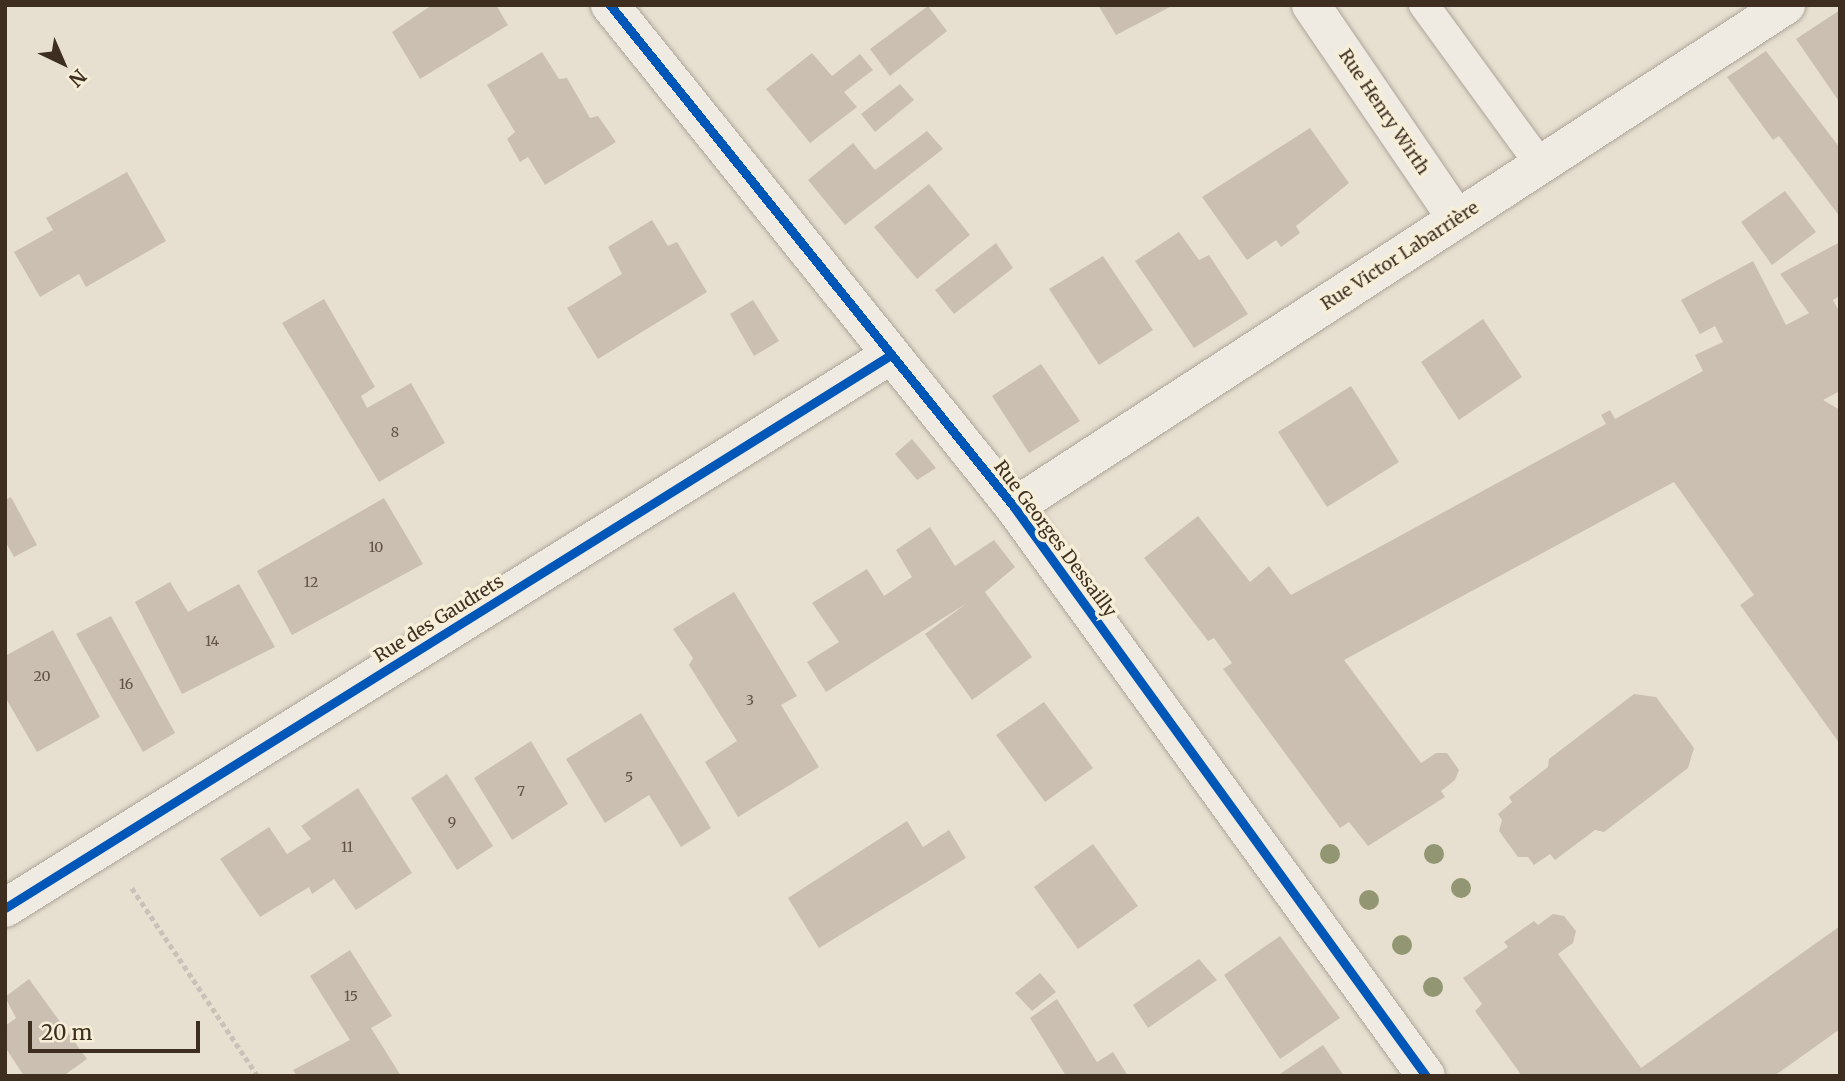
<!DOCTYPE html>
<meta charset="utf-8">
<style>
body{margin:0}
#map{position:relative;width:1845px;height:1081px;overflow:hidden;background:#e7e0d1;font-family:Merriweather,serif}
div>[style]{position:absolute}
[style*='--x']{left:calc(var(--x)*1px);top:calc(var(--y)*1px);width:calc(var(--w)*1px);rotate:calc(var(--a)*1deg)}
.building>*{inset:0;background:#cbbfb2}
.path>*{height:4.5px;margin-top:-2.25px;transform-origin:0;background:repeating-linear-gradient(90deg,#c8c2b9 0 5px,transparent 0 8.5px)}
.roads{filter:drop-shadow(0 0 2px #ada599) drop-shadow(0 0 2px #ada599)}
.service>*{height:30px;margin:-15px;padding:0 15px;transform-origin:15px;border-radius:15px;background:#efebe3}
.minor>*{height:38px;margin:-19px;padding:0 19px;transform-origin:19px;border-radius:19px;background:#efebe3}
.cycleway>*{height:9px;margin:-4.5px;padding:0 4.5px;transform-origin:4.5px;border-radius:4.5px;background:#0057b8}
.trees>*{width:20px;height:20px;margin:-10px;border-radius:50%;background:#929673}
span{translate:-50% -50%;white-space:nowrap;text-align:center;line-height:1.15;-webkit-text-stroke:7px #f7eed8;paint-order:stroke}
.number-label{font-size:14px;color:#605244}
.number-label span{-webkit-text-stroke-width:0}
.street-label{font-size:18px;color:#3d2e20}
.frame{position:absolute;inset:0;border:7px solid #3d2e20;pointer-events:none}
.north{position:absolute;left:28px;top:28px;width:70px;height:70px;-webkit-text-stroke:5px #f7eed8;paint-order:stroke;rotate:136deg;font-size:19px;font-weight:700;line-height:28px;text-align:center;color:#3d2e20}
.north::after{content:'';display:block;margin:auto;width:24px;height:32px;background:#3d2e20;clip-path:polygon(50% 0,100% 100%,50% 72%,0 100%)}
.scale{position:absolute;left:28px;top:1021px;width:172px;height:32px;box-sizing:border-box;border:4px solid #3d2e20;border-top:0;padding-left:9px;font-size:21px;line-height:24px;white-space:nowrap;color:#3d2e20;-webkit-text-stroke:5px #f7eed8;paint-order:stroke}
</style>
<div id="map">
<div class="building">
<i style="clip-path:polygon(432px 5px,496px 5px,508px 25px,420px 79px,392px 32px)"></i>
<i style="clip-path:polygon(1098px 5px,1169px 5px,1170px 7px,1116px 35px)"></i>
<i style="clip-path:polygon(928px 6px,947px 31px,890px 76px,870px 49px)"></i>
<i style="clip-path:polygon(1840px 10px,1840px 103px,1796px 39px)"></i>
<i style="clip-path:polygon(1766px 51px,1840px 148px,1840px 217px,1779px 136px,1773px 140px,1727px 77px)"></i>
<i style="clip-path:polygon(542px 52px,559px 79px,567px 78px,590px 118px,598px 116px,616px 142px,545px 185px,528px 157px,520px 162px,507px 139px,515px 132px,487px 85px)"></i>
<i style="clip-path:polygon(812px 53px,832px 76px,860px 54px,873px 70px,844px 92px,857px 107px,810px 143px,766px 89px)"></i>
<i style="clip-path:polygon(900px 84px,914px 100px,875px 132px,861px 114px)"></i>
<i style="clip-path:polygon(1310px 128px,1349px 183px,1296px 226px,1300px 233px,1281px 247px,1276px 240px,1247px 260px,1202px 197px)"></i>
<i style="clip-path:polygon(927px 131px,943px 149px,845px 225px,808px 180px,853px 143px,875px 170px)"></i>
<i style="clip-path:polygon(127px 172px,166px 241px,86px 287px,79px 274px,40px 297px,14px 252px,53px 230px,46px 218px)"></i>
<i style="clip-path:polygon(929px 184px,970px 235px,917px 279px,874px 227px)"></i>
<i style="clip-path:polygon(1785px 191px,1816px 232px,1772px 265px,1741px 222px)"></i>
<i style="clip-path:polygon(652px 220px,668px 246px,677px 242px,707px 292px,598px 359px,567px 308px,622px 274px,608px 247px)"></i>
<i style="clip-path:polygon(1179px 232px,1199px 260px,1209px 255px,1248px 314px,1194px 348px,1135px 261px)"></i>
<i style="clip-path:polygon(1840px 242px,1840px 296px,1833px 300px,1840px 313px,1840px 391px,1823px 400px,1840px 410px,1840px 744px,1740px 605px,1754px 595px,1674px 482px,1344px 660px,1421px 763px,1436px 753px,1447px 753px,1459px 770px,1455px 780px,1441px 791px,1445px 797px,1368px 846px,1349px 822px,1340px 828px,1223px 669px,1232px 663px,1214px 638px,1208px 641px,1144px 558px,1198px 516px,1250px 582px,1269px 566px,1291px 595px,1606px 424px,1601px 415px,1610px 410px,1615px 419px,1703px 371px,1695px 355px,1723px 342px,1715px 326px,1700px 334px,1681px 300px,1753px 261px,1786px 325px,1809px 313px,1780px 274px)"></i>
<i style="clip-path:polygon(996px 243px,1013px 268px,954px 314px,935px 290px)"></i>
<i style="clip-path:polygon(1103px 256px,1153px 330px,1099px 365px,1049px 289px)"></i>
<i style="clip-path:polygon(324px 299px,375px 387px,361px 396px,367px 408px,411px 383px,445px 443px,379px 482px,282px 323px)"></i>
<i style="clip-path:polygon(753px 300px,779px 341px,754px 356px,730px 314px)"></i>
<i style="clip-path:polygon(1483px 319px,1522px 377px,1459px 420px,1421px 362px)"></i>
<i style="clip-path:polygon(1041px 364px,1080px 421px,1029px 453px,992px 396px)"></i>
<i style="clip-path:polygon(1351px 386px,1399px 462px,1327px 507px,1278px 432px)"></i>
<i style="clip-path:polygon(912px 439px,936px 468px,917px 480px,895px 454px)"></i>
<i style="clip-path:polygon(11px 497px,37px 545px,14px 557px,5px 541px,5px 500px)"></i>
<i style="clip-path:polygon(384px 498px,423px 564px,292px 635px,257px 571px)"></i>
<i style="clip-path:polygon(930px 527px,955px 566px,994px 540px,1015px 567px,985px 592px,1032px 657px,972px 700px,925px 634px,967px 603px,826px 692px,807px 662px,839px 642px,812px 603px,867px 569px,884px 596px,912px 577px,896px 550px)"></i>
<i style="clip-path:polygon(170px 582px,188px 612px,239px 584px,275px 647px,182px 694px,135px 602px)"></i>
<i style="clip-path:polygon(734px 592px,797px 696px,781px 705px,819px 767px,738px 817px,705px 762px,737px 741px,689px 665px,693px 658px,673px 629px)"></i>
<i style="clip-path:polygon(111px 616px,175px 733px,143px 752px,76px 634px)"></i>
<i style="clip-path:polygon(53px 630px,100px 717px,37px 752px,5px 697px,5px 656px)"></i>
<i style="clip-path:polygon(1634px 694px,1656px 697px,1694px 748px,1688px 768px,1604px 832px,1595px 830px,1555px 860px,1550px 854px,1534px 865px,1528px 857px,1518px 857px,1499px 831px,1502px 820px,1498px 814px,1512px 802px,1509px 797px,1548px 767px,1549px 759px)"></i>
<i style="clip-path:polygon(1044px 702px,1093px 768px,1045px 802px,996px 735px)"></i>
<i style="clip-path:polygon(641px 713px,711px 828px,681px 847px,649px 795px,605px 823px,566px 759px)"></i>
<i style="clip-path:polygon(531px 741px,568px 804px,512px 840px,474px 778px)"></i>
<i style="clip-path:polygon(447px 774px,493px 846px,457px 870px,411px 798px)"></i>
<i style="clip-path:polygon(358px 788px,412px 873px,356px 910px,334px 879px,312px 894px,309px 887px,260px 917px,220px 859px,269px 827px,287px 854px,311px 839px,301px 826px)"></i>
<i style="clip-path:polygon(907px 821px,923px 847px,949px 830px,966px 858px,819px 948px,788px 898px)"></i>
<i style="clip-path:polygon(1093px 844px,1138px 906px,1078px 949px,1034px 887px)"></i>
<i style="clip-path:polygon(1553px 914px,1564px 916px,1576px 931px,1573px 943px,1558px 954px,1641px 1068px,1840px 926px,1840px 1029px,1774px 1076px,1522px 1076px,1475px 1011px,1482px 1004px,1463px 978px,1508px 947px,1504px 942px,1534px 921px,1538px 925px)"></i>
<i style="clip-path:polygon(1280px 936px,1340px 1018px,1280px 1059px,1224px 975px)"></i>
<i style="clip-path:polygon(350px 950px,392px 1016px,371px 1028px,401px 1076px,297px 1076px,293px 1070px,350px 1040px,310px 976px)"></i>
<i style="clip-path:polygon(1199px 959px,1217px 980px,1148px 1028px,1133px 1005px)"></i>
<i style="clip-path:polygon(1040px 973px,1056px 992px,1032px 1011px,1015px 993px)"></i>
<i style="clip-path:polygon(29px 979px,87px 1059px,63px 1076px,24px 1076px,5px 1047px,5px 1026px,16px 1018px,5px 997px)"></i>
<i style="clip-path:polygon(1057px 999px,1097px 1062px,1113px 1052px,1128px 1076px,1066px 1076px,1030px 1018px)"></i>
<i style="clip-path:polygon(1323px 1045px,1344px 1076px,1277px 1076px)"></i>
</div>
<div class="path">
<i style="--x:132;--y:888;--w:226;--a:56.2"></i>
</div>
<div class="roads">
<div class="service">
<i style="--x:1424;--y:5;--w:197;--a:53.9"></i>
</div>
<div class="minor">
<i style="--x:610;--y:5;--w:644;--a:51.17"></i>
<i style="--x:1014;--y:507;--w:702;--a:54.09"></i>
<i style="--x:1311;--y:5;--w:259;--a:55.7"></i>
<i style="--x:1014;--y:507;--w:921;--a:-33.03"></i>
<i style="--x:5;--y:908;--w:1042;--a:-31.98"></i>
</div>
</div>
<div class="cycleway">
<i style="--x:610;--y:5;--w:644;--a:51.17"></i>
<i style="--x:1014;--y:507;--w:702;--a:54.09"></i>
<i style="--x:5;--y:908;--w:1042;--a:-31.98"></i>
</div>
<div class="trees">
<i style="left:1330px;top:854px"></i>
<i style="left:1434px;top:854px"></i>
<i style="left:1461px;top:888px"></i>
<i style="left:1369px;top:900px"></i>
<i style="left:1402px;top:945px"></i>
<i style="left:1433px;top:987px"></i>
</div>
<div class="number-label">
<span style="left:395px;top:432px">8</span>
<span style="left:376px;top:547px">10</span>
<span style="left:311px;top:582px">12</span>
<span style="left:212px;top:641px">14</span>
<span style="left:42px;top:676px">20</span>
<span style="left:126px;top:684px">16</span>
<span style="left:750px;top:700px">3</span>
<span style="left:629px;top:777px">5</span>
<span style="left:521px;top:791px">7</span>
<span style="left:452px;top:822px">9</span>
<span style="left:347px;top:847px">11</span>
<span style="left:351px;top:996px">15</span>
</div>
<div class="street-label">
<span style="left:1384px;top:112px;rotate:56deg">Rue Henry Wirth</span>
<span style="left:1400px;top:256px;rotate:-33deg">Rue Victor Labarrière</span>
<span style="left:1055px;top:539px;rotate:53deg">Rue Georges Dessailly</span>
<span style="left:439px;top:619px;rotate:-32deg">Rue des Gaudrets</span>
</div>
<div class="frame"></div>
<div class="north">N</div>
<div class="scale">20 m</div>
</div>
